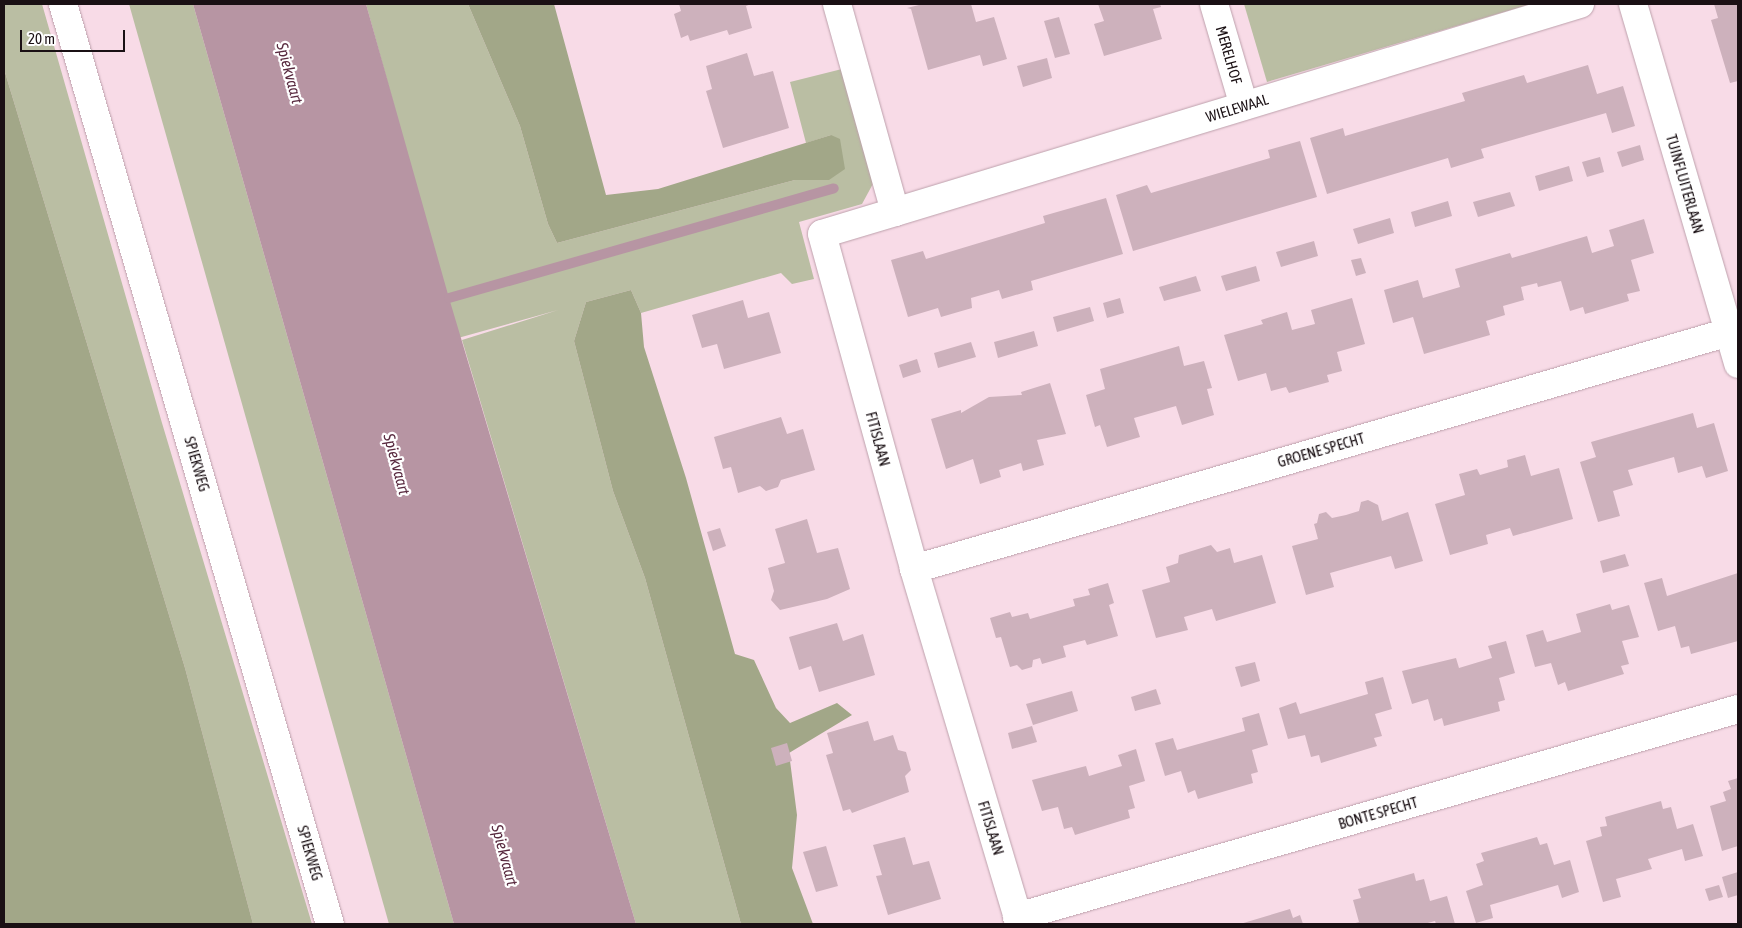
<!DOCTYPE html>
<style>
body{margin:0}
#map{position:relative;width:1742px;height:928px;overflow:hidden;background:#f8dbe7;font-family:"Asap Condensed",sans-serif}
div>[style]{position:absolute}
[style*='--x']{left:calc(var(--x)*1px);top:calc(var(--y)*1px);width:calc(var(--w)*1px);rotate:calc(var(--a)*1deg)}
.green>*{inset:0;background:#babea3}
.forest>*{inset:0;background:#a2a788}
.water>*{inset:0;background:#b795a3}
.stream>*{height:10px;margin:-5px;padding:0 5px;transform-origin:5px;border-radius:5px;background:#b795a3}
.building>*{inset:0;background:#cdb1bc}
.roads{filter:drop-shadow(0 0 1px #bda1ac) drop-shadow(0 0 1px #bda1ac)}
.street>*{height:28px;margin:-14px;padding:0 14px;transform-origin:14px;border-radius:14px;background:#fff}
.secondary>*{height:28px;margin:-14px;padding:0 14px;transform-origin:14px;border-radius:14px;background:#fff}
span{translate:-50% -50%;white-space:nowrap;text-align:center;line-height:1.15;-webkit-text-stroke:4.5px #fff;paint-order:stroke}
.street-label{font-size:15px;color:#1a1014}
.water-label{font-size:16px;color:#592b40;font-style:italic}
.frame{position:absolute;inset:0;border:5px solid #1a1014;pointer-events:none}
.scale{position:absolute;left:20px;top:30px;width:105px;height:22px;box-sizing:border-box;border:2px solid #1a1014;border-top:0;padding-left:6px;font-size:15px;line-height:18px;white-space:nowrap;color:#1a1014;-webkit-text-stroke:4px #fff;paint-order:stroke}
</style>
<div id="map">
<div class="green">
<i style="clip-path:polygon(4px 4px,42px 4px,162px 423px,312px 924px,253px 924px,185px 668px,4px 69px)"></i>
<i style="clip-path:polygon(129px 4px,193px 4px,454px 924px,389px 924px)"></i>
<i style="clip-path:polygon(366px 4px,468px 4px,520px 126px,548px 224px,557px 243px,795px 180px,829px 180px,831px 135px,806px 143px,790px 82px,846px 68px,875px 180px,862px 204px,799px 222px,814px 279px,792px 284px,781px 273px,641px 313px,631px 290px,586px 302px,574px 341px,613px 491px,645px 578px,741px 924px,636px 924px,462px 340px,558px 310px,458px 338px)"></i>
<i style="clip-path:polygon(1244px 4px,1531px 4px,1267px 82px)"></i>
</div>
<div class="forest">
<i style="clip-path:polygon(468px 4px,554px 4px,606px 195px,658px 189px,831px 135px,840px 139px,845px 169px,829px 180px,795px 180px,557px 243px,548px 224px,520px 126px)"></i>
<i style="clip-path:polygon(4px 69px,185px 668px,253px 924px,4px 924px)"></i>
<i style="clip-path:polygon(631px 290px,641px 313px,644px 347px,686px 478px,735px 654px,754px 660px,776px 708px,790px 723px,837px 703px,852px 715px,789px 753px,797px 815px,792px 868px,813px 924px,741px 924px,645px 578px,613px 491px,574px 341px,586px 302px)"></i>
</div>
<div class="water">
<i style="clip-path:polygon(193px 4px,366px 4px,449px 298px,636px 924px,454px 924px)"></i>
</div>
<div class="stream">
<i style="--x:449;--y:298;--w:400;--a:-15.9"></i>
</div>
<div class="building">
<i style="clip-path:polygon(679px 4px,751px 4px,746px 6px,752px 28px,729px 35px,727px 30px,690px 41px,688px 35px,681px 38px,674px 14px,681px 11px)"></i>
<i style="clip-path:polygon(923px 4px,971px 4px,976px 22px,994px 17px,1007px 59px,983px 66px,980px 55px,928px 70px,911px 9px,907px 8px)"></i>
<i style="clip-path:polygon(1098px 4px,1160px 4px,1161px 7px,1153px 9px,1162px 39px,1104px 56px,1094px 24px,1104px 21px)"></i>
<i style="clip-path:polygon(1714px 4px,1738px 4px,1738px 81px,1730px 83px,1711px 20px,1718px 18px)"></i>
<i style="clip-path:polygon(1059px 17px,1070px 54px,1055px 58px,1044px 21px)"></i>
<i style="clip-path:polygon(747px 53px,754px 76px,773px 71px,789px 128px,723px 148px,706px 91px,712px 89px,706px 66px)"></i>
<i style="clip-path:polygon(1047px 58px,1052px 78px,1023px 87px,1017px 66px)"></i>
<i style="clip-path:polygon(1588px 65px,1597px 94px,1623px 86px,1635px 126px,1612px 133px,1606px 113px,1481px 149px,1484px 158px,1451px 168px,1448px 158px,1327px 194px,1310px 138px,1343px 128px,1345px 136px,1465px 101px,1462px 93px,1524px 75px,1527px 83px)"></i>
<i style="clip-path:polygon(1300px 141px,1317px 197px,1133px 251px,1116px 195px,1147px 185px,1151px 193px,1270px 158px,1268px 150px)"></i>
<i style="clip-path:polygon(1640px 145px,1644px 160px,1622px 167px,1617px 152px)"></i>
<i style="clip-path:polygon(1600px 157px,1604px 172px,1587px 177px,1582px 162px)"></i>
<i style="clip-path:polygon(1569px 166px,1573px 181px,1539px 191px,1535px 176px)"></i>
<i style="clip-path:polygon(1510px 192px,1515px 206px,1478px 217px,1473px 202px)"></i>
<i style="clip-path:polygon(1106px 198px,1123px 254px,1031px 281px,1033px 290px,1002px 299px,999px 290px,971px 298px,972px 308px,941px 317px,938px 308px,908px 317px,891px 260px,923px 251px,926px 259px,1045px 223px,1043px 216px)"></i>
<i style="clip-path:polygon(1448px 201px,1452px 216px,1415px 227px,1411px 212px)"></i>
<i style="clip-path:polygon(1390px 218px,1394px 233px,1358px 244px,1353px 229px)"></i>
<i style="clip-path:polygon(1644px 219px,1654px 253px,1631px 260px,1640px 291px,1627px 294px,1629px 301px,1585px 314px,1583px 307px,1570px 311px,1561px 281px,1538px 287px,1537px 283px,1521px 287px,1524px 300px,1503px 306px,1505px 315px,1486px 321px,1490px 335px,1424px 354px,1413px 317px,1393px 323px,1384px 290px,1418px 280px,1423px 298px,1460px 287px,1455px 269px,1510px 253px,1512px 258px,1587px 236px,1592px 253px,1614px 246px,1609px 230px)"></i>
<i style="clip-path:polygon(1314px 241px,1318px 256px,1281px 267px,1276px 252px)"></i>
<i style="clip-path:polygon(1361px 258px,1366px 273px,1356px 276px,1351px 260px)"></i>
<i style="clip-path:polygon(1256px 266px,1260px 281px,1226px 291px,1221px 276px)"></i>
<i style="clip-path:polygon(1196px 276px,1201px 291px,1164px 301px,1159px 287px)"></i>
<i style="clip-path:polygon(1120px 298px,1124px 313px,1107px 318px,1103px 303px)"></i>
<i style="clip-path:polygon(1352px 298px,1365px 344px,1337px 352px,1342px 371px,1327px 375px,1329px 382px,1289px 393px,1286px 387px,1271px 391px,1266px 373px,1238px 381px,1224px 335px,1263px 324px,1261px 320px,1287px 312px,1292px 330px,1315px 324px,1311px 310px)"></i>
<i style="clip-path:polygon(743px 300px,748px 318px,769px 312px,781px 353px,724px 369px,717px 344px,702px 348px,692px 315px)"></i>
<i style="clip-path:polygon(1090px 307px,1094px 321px,1057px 332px,1053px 317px)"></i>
<i style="clip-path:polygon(1034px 331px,1038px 346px,998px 358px,994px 342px)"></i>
<i style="clip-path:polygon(971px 342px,976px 357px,938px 368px,934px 353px)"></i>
<i style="clip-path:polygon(1179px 346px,1184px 366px,1204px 361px,1212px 388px,1207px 389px,1214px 415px,1182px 425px,1176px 406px,1134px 418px,1140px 437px,1107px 447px,1100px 425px,1095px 427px,1086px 395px,1105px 389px,1100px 369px)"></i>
<i style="clip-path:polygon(917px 359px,921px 372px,903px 378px,899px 365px)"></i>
<i style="clip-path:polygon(1050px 383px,1066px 434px,1037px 440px,1044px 465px,1023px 471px,1021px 463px,999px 470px,1001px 477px,980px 484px,973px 459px,946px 469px,931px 419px,961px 410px,961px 413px,989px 397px,1022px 395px,1021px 392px)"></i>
<i style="clip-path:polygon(1693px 413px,1697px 428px,1714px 423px,1728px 471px,1706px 478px,1702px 466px,1678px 473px,1674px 457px,1628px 470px,1633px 485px,1613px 491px,1620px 516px,1598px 522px,1580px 462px,1596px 457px,1591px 442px)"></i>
<i style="clip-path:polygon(781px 417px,787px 434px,803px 429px,815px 470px,781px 480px,778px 487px,766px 491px,760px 486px,738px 493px,731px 467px,723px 469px,714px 437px)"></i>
<i style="clip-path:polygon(1525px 455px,1531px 476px,1559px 468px,1573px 519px,1513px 536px,1510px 528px,1486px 535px,1488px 544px,1450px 555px,1435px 504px,1465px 495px,1459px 474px,1477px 469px,1480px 475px,1508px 467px,1507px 460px)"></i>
<i style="clip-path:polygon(1368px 500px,1378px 505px,1382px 521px,1408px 512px,1423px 561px,1395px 569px,1391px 556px,1330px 573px,1334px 587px,1306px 595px,1292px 546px,1318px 539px,1314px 524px,1317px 523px,1319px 514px,1326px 512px,1332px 518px,1346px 515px,1359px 511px,1361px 502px)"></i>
<i style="clip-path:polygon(807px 519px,817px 553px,838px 548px,850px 589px,827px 599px,780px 610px,771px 600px,774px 591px,768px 568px,785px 563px,775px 529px)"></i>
<i style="clip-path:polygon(720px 528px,726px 546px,713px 551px,707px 532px)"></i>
<i style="clip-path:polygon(1211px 545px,1217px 552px,1230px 548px,1234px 563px,1262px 555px,1276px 603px,1216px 621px,1212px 609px,1184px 617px,1188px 630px,1156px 638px,1142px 590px,1170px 582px,1166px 567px,1178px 563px,1179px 555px)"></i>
<i style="clip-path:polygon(1625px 554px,1629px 566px,1603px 573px,1600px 561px)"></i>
<i style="clip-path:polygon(1738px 573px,1738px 641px,1691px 654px,1689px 646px,1681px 648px,1675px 626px,1658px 631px,1644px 583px,1662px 578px,1667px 596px)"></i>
<i style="clip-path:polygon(1108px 583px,1114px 603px,1109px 605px,1118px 636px,1087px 645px,1085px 640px,1063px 646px,1066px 657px,1042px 664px,1040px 658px,1033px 660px,1032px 667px,1022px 670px,1017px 665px,1010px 667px,1001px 637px,996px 638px,990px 618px,1010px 612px,1012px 617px,1028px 613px,1030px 619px,1075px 606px,1073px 599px,1090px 595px,1088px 589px)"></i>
<i style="clip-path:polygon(1610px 604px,1612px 610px,1629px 605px,1639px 637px,1622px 641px,1629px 664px,1621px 666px,1624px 674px,1568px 691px,1565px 682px,1558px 685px,1551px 663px,1535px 667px,1526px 635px,1543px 630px,1547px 642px,1581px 632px,1576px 614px)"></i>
<i style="clip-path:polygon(837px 623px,843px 641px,863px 634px,875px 675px,819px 692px,811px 666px,799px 670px,789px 637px)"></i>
<i style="clip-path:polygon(1506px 641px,1515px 673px,1499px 678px,1505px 700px,1498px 702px,1500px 711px,1444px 726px,1442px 718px,1434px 721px,1428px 699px,1412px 704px,1402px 671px,1456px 658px,1459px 668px,1492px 658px,1488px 646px)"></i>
<i style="clip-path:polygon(1255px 662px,1260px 681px,1241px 687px,1235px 667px)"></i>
<i style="clip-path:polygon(1383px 677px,1392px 709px,1375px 714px,1382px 736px,1374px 738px,1377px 746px,1321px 763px,1319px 755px,1311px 757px,1305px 735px,1288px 739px,1279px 708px,1296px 702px,1300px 714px,1368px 694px,1365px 682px)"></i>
<i style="clip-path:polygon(1156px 689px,1161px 704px,1135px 711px,1131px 697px)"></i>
<i style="clip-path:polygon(1072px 691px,1078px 711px,1033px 725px,1026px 704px)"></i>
<i style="clip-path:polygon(1259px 713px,1268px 745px,1252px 750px,1258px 772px,1251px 774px,1253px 783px,1198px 799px,1195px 790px,1188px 793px,1181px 771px,1165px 776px,1155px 743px,1173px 738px,1177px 750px,1245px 731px,1242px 718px)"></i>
<i style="clip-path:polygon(868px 721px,874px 741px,893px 735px,898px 750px,906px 752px,911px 770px,905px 776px,909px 792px,852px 813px,850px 809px,843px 811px,826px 755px,833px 753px,827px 733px)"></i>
<i style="clip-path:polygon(1032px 726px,1037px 742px,1012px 749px,1008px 733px)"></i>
<i style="clip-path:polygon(787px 743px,792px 761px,776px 766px,771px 748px)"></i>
<i style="clip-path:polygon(1136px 749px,1145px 781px,1129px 786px,1135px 808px,1128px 810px,1130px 818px,1075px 835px,1072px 827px,1064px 829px,1058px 807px,1042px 811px,1032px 780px,1086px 766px,1089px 776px,1122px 766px,1118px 755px)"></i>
<i style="clip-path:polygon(1738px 778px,1738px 846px,1722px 851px,1710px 806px,1726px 801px,1723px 792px,1731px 789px,1728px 781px)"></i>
<i style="clip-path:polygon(1661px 801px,1663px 809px,1671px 807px,1677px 829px,1693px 824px,1703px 856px,1685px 861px,1682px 849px,1648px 859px,1652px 869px,1616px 879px,1621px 897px,1603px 902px,1586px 841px,1602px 836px,1600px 827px,1607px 826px,1605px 817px)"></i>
<i style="clip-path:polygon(905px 837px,913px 865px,929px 861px,941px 899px,888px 915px,876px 876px,882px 875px,873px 845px)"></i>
<i style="clip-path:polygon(1537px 837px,1540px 845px,1547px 843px,1554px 865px,1570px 860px,1579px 892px,1562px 898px,1558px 885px,1490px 905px,1493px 918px,1476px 923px,1466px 891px,1483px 885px,1476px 864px,1484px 861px,1481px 853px)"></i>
<i style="clip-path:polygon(826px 846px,838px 886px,816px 892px,803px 852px)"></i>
<i style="clip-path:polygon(1738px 872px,1738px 895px,1728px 898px,1722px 877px)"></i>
<i style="clip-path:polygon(1414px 873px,1416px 881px,1424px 879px,1430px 901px,1447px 896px,1455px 924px,1436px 924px,1435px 921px,1424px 924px,1352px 924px,1359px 922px,1353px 900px,1361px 898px,1358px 889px)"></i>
<i style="clip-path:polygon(1719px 885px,1723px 897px,1709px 901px,1705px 889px)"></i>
<i style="clip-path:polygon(1290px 909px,1293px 918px,1300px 915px,1303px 924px,1240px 924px)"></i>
</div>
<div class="roads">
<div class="street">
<i style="--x:837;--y:4;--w:216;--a:74.4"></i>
<i style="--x:895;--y:212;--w:76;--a:163.2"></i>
<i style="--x:822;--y:234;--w:347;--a:74.6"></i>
<i style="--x:914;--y:569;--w:370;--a:73.4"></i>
<i style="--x:1214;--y:4;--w:106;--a:73.6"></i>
<i style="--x:1633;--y:4;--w:375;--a:73.7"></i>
<i style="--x:895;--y:212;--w:716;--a:-16.89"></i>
<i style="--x:914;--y:569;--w:849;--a:-16.21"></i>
<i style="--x:1017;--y:917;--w:750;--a:-16.09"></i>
</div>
<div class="secondary">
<i style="--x:63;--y:4;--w:958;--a:73.82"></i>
</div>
</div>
<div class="street-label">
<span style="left:1229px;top:55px;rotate:74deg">MERELHOF</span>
<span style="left:1237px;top:108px;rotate:-17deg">WIELEWAAL</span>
<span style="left:1685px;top:184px;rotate:74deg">TUINFLUITERLAAN</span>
<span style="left:878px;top:439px;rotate:75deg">FITISLAAN</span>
<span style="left:1321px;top:450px;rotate:-16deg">GROENE SPECHT</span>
<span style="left:197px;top:464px;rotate:74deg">SPIEKWEG</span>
<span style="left:1378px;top:813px;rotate:-16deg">BONTE SPECHT</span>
<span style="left:991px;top:828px;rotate:73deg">FITISLAAN</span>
<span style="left:310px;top:853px;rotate:74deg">SPIEKWEG</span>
</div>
<div class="water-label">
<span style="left:290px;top:73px;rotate:75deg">Spiekvaart</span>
<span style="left:397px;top:464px;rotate:75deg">Spiekvaart</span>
<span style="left:505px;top:855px;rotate:75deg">Spiekvaart</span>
</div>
<div class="frame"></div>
<div class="scale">20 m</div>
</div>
